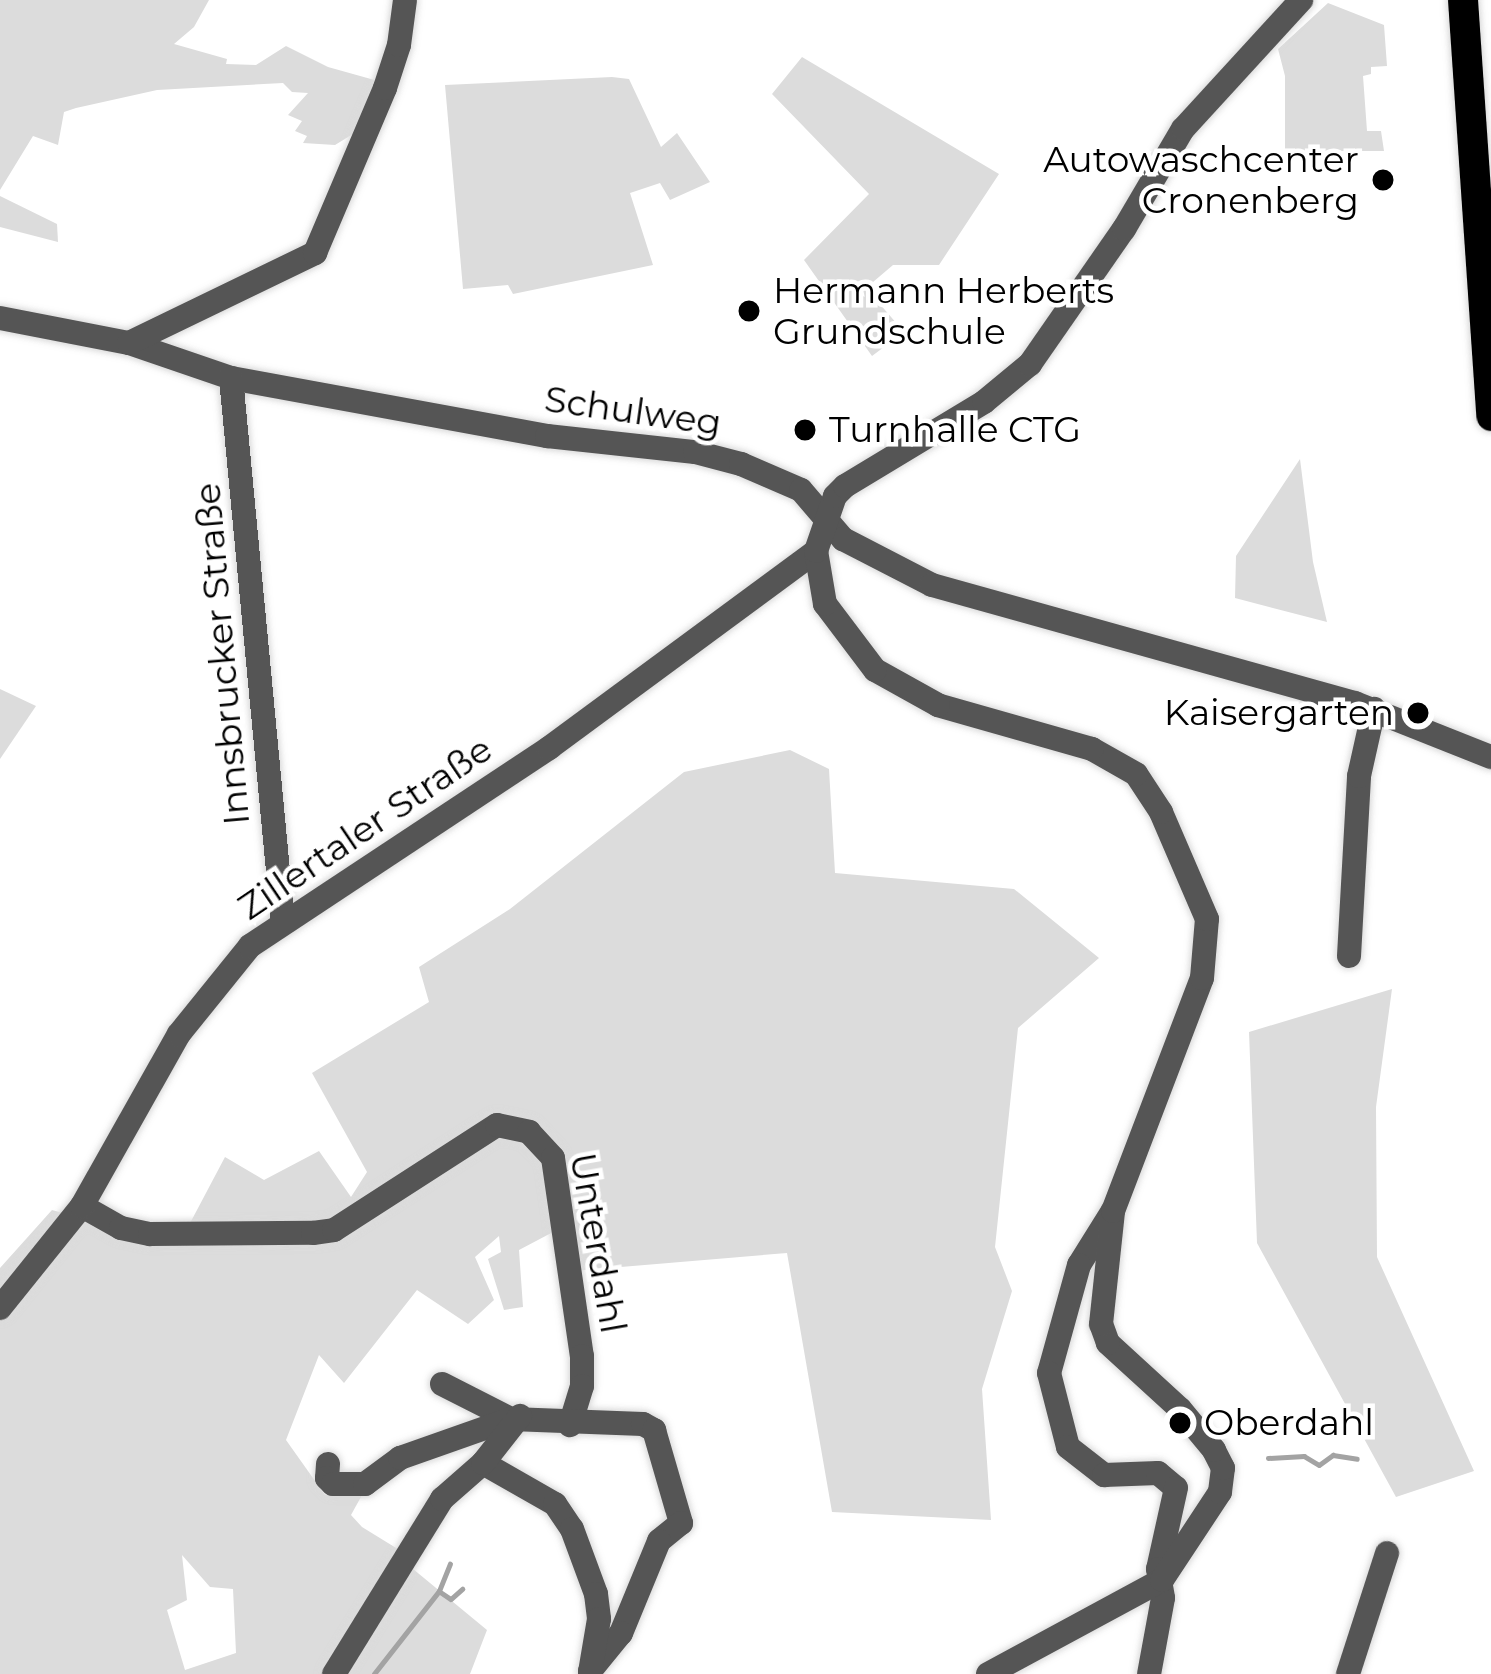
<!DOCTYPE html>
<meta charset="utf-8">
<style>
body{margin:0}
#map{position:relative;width:1491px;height:1674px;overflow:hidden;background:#fff;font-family:Montserrat,sans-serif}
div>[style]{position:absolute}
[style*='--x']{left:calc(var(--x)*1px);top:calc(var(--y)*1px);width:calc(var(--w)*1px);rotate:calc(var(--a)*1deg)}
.green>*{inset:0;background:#dcdcdc}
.stream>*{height:4.5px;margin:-2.25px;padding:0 2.25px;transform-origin:2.25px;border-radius:2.25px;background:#a3a3a3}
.roads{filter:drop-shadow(0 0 3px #dbdbdb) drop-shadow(0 0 3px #dbdbdb)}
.minor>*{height:24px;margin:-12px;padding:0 12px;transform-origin:12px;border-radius:12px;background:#555}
.major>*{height:30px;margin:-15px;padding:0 15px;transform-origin:15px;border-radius:15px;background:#000}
.dots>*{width:33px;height:33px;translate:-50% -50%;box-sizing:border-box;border:6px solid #fff;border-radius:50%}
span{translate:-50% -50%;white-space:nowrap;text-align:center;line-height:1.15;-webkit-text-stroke:9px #fff;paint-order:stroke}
.poi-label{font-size:36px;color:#000}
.right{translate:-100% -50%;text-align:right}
.left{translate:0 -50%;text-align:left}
.street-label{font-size:36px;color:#000}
</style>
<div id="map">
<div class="green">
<i style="clip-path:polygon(0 0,209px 0,194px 27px,174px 44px,227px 59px,226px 64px,256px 65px,286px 46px,328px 67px,378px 81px,353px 134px,335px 145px,303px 143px,307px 136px,295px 131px,302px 121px,288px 115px,308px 93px,292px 92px,283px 83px,157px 90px,76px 108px,64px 112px,58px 145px,33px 136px,0 190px)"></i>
<i style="clip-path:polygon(1328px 3px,1384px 25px,1387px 66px,1371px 67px,1371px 74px,1363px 76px,1367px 131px,1381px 131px,1384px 151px,1285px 151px,1285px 76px,1278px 49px)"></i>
<i style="clip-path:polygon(802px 57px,999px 174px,939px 265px,893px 265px,866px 288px,904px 332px,872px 356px,804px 260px,869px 194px,772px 94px)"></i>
<i style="clip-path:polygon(612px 77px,629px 79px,661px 147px,677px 133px,710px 182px,670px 200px,660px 183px,630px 193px,653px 265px,513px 294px,508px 285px,463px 289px,445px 85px)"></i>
<i style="clip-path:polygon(0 196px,57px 224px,58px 242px,0 227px)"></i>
<i style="clip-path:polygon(1300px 459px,1313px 562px,1327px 622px,1235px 598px,1236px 556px)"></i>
<i style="clip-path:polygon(0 689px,36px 706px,0 759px)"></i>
<i style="clip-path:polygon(evenodd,790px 750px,829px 769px,835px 873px,1014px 889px,1099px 958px,1018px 1028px,995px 1247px,1012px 1291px,982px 1389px,991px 1520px,832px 1512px,787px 1253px,573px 1271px,555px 1231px,519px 1250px,523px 1307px,504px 1310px,488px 1259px,501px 1252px,499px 1236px,475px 1257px,494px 1300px,468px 1324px,417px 1290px,344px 1383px,319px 1355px,286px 1440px,325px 1495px,362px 1495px,351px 1515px,362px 1527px,401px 1551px,407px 1564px,487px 1630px,470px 1674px,0 1674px,0 1268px,52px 1210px,169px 1244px,188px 1227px,225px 1157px,264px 1180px,319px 1151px,351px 1197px,367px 1172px,312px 1073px,429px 1002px,419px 967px,510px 909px,684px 772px,790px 750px,182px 1555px,210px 1587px,233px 1589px,236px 1653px,185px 1670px,167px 1610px,187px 1600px,182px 1555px)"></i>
<i style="clip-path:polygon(1392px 989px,1376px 1107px,1377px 1257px,1474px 1471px,1396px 1497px,1257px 1243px,1249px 1032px)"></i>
</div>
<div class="stream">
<i style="--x:1268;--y:1458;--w:36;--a:-3"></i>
<i style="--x:1304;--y:1456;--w:17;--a:31"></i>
<i style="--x:1319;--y:1465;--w:17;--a:-36"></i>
<i style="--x:1333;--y:1455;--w:24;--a:9"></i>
<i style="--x:439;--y:1591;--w:14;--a:34"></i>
<i style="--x:451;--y:1599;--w:15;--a:-42"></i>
<i style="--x:374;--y:1674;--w:105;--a:-51.9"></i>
<i style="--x:439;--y:1591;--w:29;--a:-68"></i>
</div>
<div class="roads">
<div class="minor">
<i style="--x:0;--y:318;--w:131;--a:11"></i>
<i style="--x:129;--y:343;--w:108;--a:18.9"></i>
<i style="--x:231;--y:378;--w:321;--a:10.4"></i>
<i style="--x:547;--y:436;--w:149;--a:6.2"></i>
<i style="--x:695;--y:452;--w:48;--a:14.6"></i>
<i style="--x:741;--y:464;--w:65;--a:23.4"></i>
<i style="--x:801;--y:490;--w:65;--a:49.4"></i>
<i style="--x:843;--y:539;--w:100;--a:27.3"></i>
<i style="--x:932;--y:585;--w:439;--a:15.6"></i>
<i style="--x:1355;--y:703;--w:146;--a:21.7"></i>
<i style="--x:129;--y:343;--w:207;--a:-25.8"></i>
<i style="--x:315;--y:253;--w:179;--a:-67"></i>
<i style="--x:385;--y:88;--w:45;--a:-72"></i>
<i style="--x:399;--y:45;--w:45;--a:-82.4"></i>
<i style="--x:231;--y:378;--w:547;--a:84.55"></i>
<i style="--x:1349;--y:956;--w:180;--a:-86.8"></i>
<i style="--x:1359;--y:776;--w:69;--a:-77.4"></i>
<i style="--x:82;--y:1206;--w:45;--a:29.4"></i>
<i style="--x:121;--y:1228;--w:30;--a:12"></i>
<i style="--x:150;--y:1234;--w:163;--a:-0.4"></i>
<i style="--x:313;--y:1233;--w:21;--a:-8"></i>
<i style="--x:334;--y:1230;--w:194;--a:-32.8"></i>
<i style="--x:497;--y:1125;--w:33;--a:12"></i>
<i style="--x:529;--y:1132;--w:35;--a:47"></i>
<i style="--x:553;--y:1158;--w:200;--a:81.7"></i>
<i style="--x:582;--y:1356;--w:30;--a:90"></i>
<i style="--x:582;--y:1386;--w:41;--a:107.1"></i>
<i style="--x:1112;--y:1212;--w:62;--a:121.9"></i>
<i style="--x:1079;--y:1265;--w:112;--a:105.5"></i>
<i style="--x:1049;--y:1373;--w:76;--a:75.6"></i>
<i style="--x:1068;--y:1447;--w:46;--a:37.9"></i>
<i style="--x:1104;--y:1475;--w:54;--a:-2.1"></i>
<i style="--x:1158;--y:1473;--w:23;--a:40"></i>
<i style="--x:1176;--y:1488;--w:83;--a:102.5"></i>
<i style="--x:1158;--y:1569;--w:29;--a:80"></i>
<i style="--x:1163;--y:1598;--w:77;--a:100.4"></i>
<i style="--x:0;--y:1308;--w:131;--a:-51.2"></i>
<i style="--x:82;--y:1206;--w:197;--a:-60.6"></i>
<i style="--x:179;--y:1034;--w:113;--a:-51.1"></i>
<i style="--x:250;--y:946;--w:359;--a:-33.5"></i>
<i style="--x:549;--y:748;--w:332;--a:-36.4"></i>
<i style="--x:442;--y:1384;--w:77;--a:26.9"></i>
<i style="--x:511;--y:1419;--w:132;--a:2.2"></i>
<i style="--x:643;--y:1424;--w:13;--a:29"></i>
<i style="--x:654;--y:1430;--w:97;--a:73.8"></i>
<i style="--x:681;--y:1523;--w:28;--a:141"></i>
<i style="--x:659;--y:1541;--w:100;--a:112.4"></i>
<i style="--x:621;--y:1633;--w:49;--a:129.2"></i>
<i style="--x:483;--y:1463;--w:83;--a:29.7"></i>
<i style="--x:555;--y:1504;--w:30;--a:56"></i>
<i style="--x:572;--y:1529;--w:69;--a:69.7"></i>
<i style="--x:596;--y:1594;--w:25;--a:83"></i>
<i style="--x:599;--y:1619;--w:54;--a:99.6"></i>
<i style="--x:328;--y:1464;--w:14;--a:94"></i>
<i style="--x:327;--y:1478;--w:8;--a:45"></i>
<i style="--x:333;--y:1484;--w:32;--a:0"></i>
<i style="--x:365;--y:1484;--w:44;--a:-36.6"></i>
<i style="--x:400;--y:1458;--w:118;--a:-19.4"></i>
<i style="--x:334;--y:1674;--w:206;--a:-58.3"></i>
<i style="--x:442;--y:1499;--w:55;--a:-41.3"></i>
<i style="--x:483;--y:1463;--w:60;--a:-51.8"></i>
<i style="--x:988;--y:1674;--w:198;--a:-28.4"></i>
<i style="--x:1162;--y:1580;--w:105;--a:-56.6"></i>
<i style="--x:1220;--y:1492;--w:24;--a:-83"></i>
<i style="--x:1223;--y:1468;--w:20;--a:-117"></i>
<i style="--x:1214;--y:1450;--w:53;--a:-129.7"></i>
<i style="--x:1180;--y:1409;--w:98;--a:-137.5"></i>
<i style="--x:1108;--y:1343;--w:20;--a:-110"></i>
<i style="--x:1101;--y:1324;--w:114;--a:-83.9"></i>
<i style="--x:1113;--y:1211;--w:249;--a:-69.1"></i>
<i style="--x:1202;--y:978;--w:59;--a:-85.2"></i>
<i style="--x:1207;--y:919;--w:116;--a:-113.3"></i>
<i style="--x:1161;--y:812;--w:45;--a:-123.3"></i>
<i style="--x:1136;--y:774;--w:51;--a:-150.4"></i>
<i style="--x:1092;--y:749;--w:160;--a:-164.1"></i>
<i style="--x:938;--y:705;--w:72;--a:-150.9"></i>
<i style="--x:875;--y:670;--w:83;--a:-127.1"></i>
<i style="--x:825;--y:604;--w:54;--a:-99.6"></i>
<i style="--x:816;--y:551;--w:58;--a:-70.9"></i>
<i style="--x:835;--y:496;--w:14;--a:-45"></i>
<i style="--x:845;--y:486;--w:162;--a:-31.1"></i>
<i style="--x:984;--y:402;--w:60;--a:-39.6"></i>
<i style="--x:1030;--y:364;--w:165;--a:-55.2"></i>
<i style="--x:1124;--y:229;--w:116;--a:-59.5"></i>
<i style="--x:1183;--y:129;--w:175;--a:-47.5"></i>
<i style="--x:1348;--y:1674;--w:127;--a:-72.1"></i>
</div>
<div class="major">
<i style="--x:1463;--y:0;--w:417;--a:86.1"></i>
</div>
</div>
<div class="dots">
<i style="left:1383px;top:180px;background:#000"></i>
<i style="left:749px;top:311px;background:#000"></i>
<i style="left:805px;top:430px;background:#000"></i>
<i style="left:1418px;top:713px;background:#000"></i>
<i style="left:1180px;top:1423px;background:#000"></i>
</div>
<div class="poi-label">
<span class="right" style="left:1359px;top:180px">Autowaschcenter<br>Cronenberg</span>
<span class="left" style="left:773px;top:311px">Hermann Herberts<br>Grundschule</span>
<span class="left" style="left:829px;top:430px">Turnhalle CTG</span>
<span class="right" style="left:1394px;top:713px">Kaisergarten</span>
<span class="left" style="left:1204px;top:1423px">Oberdahl</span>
</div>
<div class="street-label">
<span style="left:633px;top:411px;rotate:8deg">Schulweg</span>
<span style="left:222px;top:654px;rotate:-95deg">Innsbrucker Straße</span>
<span style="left:365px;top:828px;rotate:-34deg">Zillertaler Straße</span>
<span style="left:598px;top:1243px;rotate:80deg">Unterdahl</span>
</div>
</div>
